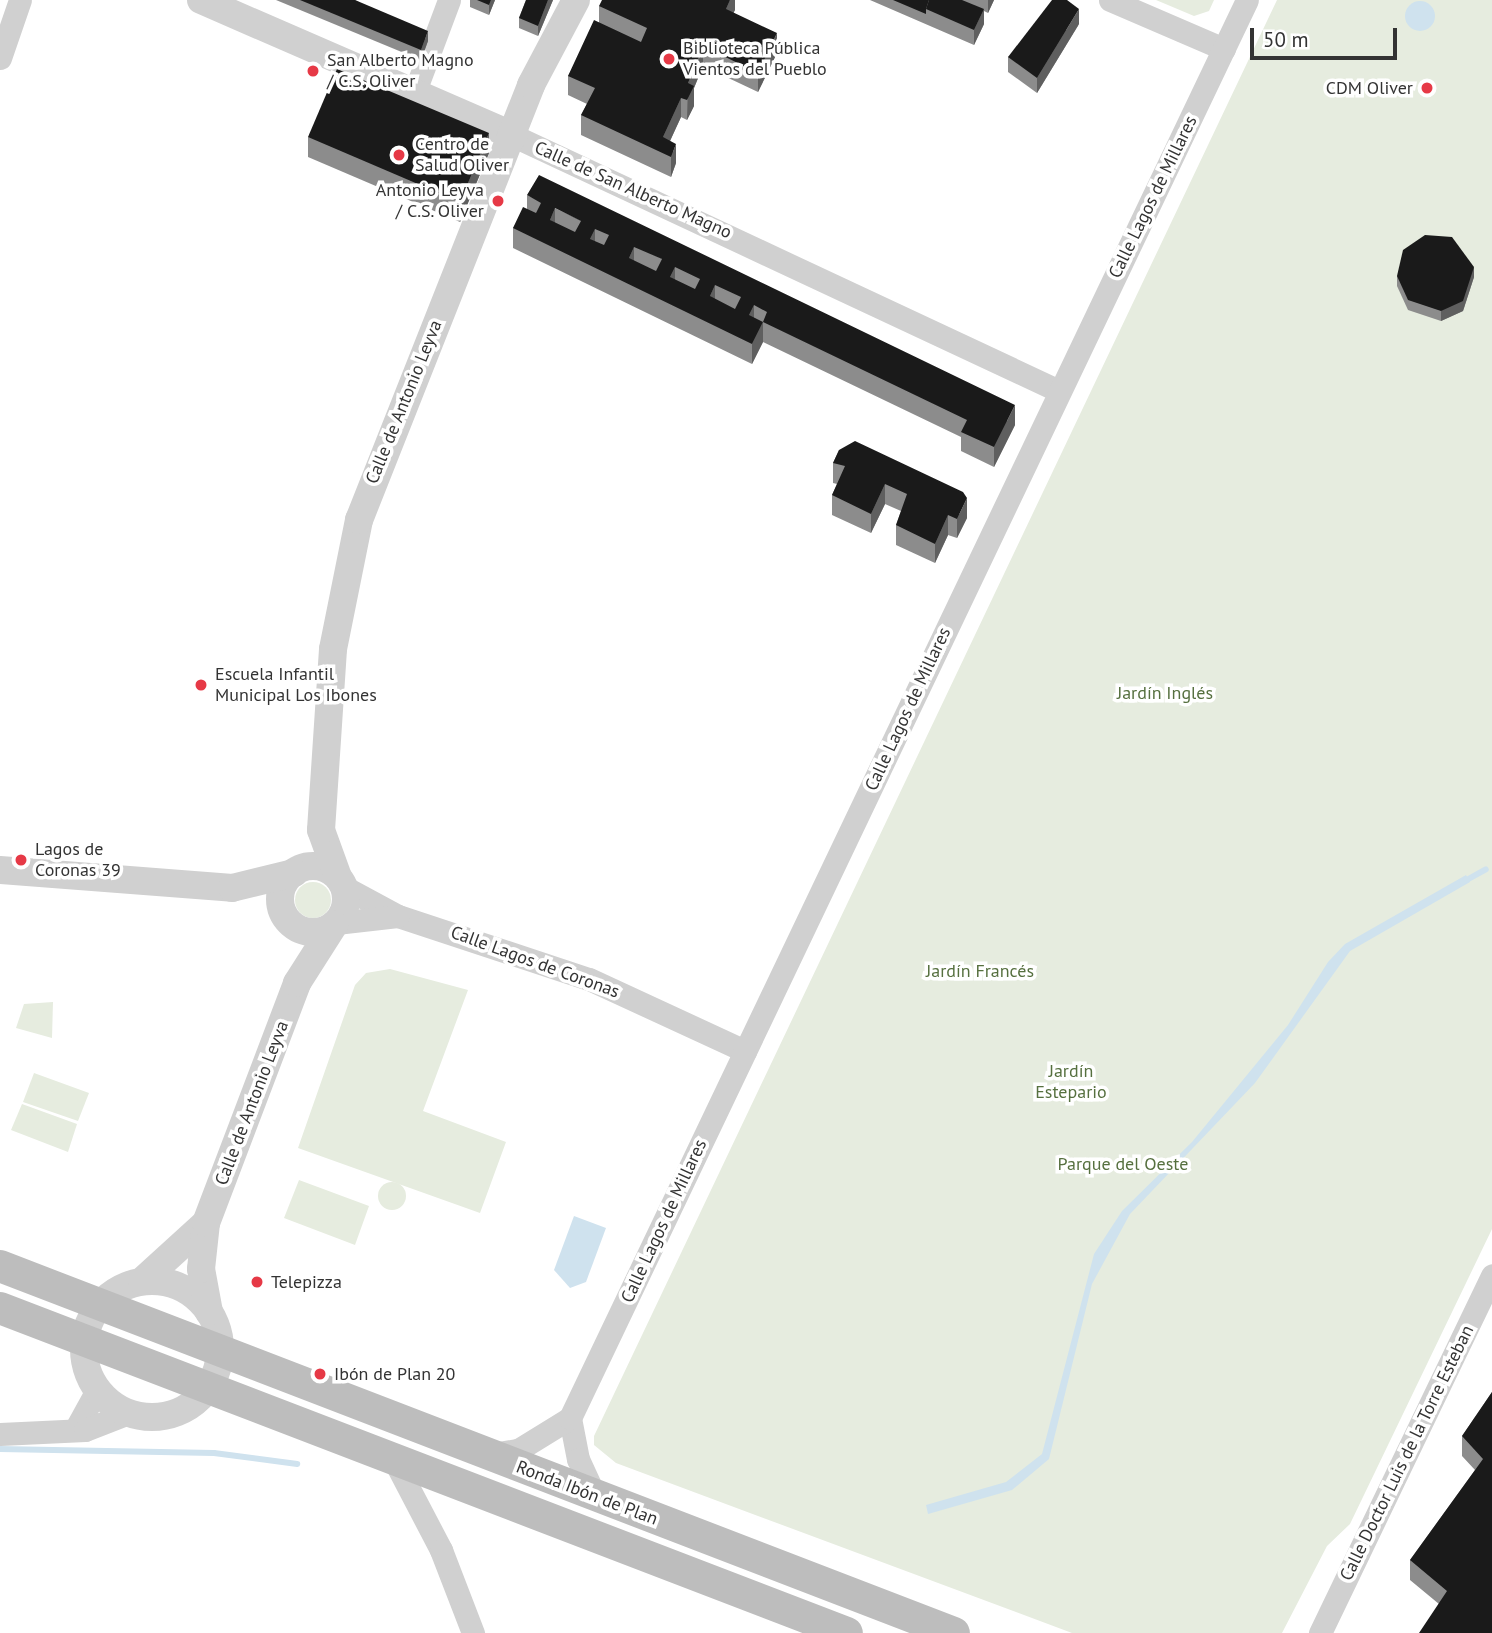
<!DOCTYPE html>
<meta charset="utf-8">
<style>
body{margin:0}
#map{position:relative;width:1492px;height:1633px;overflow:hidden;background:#fff;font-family:"PT Sans",sans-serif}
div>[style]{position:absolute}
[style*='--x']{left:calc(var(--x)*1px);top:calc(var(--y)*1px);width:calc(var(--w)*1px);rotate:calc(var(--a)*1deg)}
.green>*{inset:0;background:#e6ecdf}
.round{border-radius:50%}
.water>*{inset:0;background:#cfe2ee}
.stream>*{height:6px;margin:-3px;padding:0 3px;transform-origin:3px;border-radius:3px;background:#cfe2ee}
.minor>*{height:23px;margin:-11.5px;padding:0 11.5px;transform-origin:11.5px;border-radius:11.5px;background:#d0d0d0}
.tertiary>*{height:28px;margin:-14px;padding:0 14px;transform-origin:14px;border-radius:14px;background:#d0d0d0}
.tertiary>.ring{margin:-14px;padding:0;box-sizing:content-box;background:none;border:28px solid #d0d0d0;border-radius:50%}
.secondary>*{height:32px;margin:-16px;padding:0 16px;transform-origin:16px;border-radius:16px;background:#bdbdbd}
.wall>*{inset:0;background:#8c8c8c}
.shaded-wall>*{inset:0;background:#5f5f5f}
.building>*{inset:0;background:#1a1a1a}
.dots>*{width:19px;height:19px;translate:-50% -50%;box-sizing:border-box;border:4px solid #fff;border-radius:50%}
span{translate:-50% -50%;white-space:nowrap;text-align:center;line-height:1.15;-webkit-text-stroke:7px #fff;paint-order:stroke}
.poi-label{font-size:18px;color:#333}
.left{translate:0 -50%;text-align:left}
.right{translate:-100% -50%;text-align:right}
.street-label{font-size:18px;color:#333}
.park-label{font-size:18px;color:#56703f}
.scale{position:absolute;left:1250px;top:28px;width:147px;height:32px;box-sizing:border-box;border:4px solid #333;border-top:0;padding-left:9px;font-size:21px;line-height:24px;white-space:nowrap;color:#333;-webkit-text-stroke:5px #fff;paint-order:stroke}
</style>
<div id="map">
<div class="green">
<i style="clip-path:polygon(1156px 0,1214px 0,1209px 11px,1194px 16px)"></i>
<i style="clip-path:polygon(1277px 0,1492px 0,1492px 1229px,1350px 1524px,1327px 1546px,1282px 1633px,1072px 1633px,616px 1463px,594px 1445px,594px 1436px)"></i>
<i class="round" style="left:295px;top:882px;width:36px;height:36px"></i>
<i style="clip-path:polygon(390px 969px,468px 990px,423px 1111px,506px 1142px,480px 1213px,298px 1148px,355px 985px,366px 973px)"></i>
<i style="clip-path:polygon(53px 1002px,52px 1038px,16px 1028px,24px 1004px)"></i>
<i style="clip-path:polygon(34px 1073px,89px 1093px,78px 1121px,23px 1102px)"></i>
<i style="clip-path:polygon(22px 1104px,77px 1124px,68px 1152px,11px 1130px)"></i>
<i style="clip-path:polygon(299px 1180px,369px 1206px,355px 1245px,284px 1218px)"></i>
<i class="round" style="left:378px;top:1182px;width:28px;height:28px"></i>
</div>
<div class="water">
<i class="round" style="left:1405px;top:1px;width:30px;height:30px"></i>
<i style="clip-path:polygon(1466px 875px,1470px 882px,1350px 951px,1255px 1083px,1130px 1214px,1092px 1284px,1049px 1459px,1012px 1490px,928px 1514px,926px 1505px,1006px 1482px,1042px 1454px,1094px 1254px,1122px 1211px,1192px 1142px,1288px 1025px,1328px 962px,1345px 944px)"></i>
<i style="clip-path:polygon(574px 1216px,606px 1228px,586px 1282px,570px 1288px,554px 1270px)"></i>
</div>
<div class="stream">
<i style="--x:1463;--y:882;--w:26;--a:-29"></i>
<i style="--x:0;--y:1449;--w:214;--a:1.1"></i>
<i style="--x:214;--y:1453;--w:84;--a:7.5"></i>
</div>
<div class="minor">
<i style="--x:1110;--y:0;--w:124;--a:23.3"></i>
<i style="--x:0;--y:58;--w:61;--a:-71"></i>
<i style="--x:415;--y:91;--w:97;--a:-69.5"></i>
<i style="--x:514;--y:136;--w:602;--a:25.07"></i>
<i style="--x:344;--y:887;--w:61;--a:28.2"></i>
<i style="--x:398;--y:916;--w:201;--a:18.3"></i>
<i style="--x:589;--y:979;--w:172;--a:24.8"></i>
<i style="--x:336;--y:923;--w:62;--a:-6.4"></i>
<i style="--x:570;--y:1418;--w:42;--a:79"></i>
<i style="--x:578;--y:1459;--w:41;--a:65.3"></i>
<i style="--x:75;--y:1430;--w:46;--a:-61.2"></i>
<i style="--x:0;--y:1434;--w:85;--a:-2.7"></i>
<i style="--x:85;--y:1430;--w:44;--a:-21.3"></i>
<i style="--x:492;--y:1454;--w:26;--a:-9"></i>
<i style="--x:518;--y:1450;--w:61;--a:-31.6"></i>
<i style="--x:570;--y:1418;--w:1571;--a:-64.48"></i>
<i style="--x:394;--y:1460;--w:102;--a:62.4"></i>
<i style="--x:441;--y:1550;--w:89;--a:68.9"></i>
<i style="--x:1320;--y:1633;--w:397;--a:-64.3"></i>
</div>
<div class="tertiary">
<i style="--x:201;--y:0;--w:341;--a:23.5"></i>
<i class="ring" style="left:280px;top:866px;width:38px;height:38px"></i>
<i style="--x:0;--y:870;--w:233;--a:4.4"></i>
<i style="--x:232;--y:888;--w:64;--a:-13.6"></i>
<i style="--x:338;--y:877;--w:50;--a:-109.9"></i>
<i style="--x:321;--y:830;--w:181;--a:-86.2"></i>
<i style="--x:333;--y:649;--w:132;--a:-78.6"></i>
<i style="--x:359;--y:520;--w:468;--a:-68.4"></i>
<i style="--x:531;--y:85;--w:96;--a:-62.1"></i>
<i class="ring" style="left:84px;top:1281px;width:108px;height:108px"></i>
<i style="--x:142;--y:1281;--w:86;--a:-42.2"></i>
<i style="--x:209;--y:1312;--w:44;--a:-100.5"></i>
<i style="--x:201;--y:1269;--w:46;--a:-83.8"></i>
<i style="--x:206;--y:1223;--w:257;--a:-69.2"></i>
<i style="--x:297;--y:983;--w:69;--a:-57.5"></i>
</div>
<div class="secondary">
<i style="--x:0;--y:1266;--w:1022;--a:21.04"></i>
<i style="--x:0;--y:1308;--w:907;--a:20.99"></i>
</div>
<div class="wall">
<i style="clip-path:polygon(276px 0,355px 0,428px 41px,421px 60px)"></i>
<i style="clip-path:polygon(470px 0,495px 0,489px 15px,470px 7px)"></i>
<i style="clip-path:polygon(526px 0,553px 0,538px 36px,519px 28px,519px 18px)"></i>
<i style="clip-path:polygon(735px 0,735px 10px,733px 12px,777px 53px,758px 92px,703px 66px,694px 88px,694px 106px,687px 120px,681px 117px,670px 141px,676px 163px,671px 177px,581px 135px,581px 115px,587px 104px,568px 95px,568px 76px,599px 22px,599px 6px)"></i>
<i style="clip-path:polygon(870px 0,994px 0,988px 13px,984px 11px,984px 24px,974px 45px)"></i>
<i style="clip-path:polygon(1079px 24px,1037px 93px,1008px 72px,1008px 57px)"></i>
<i style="clip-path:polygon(308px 137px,489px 153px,460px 222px,308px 157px)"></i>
<i style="clip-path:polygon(527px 195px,1015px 425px,994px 467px,961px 451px,961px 437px,763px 342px,763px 329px,763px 342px,752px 364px,513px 248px,513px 228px,527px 209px)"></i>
<i style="clip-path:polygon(1397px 276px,1474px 277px,1463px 311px,1441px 321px,1408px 310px,1397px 286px)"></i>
<i style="clip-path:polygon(839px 450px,967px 518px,957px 538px,948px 535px,935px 563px,896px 545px,896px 525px,901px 511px,885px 504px,871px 533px,832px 515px,832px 495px,837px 484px,833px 483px,833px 463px)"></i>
<i style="clip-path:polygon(1492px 1392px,1492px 1633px,1439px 1604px,1410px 1580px,1410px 1560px,1475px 1470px,1462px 1456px,1462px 1436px)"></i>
</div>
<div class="shaded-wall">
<i style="clip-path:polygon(491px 0,495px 0,489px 15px,489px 5px)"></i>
<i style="clip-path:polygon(548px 0,553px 0,538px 36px,538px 26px)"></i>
<i style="clip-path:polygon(730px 0,735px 0,735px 10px,726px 29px,726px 9px)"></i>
<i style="clip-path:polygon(988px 0,994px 0,988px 13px)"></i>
<i style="clip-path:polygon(984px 9px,984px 24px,974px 45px,974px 30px)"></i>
<i style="clip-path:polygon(1079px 9px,1079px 24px,1037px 93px,1037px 78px)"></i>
<i style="clip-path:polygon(428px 31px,428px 41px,421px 60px,421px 50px)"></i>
<i style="clip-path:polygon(777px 33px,777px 53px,758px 92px,758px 73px)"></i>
<i style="clip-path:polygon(703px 46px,703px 66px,694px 88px,694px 106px,687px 120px,688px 83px)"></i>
<i style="clip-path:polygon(681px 98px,681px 117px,664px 154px,663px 137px)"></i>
<i style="clip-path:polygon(489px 133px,489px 153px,460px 222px,460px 202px)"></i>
<i style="clip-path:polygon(676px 144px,676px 163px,671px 177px,671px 157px)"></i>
<i style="clip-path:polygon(555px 208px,555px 228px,550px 220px)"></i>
<i style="clip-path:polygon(595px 229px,595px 248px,590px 239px)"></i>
<i style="clip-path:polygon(634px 247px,634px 267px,629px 258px)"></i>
<i style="clip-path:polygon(675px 267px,675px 287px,670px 277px)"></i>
<i style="clip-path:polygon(1474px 267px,1474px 277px,1463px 311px,1441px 321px,1441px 311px)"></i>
<i style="clip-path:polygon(715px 285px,715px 304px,710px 296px)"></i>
<i style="clip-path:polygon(754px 305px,754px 325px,749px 315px)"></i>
<i style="clip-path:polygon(763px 322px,763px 342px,752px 364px,752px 344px)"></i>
<i style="clip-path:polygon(1015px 405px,1015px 425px,994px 467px,994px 447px)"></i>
<i style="clip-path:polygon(885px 484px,885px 504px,871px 533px,871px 514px)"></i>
<i style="clip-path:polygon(967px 498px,967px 518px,957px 538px,957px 519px)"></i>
<i style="clip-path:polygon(948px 515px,948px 535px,935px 563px,935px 544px)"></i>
</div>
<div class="building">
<i style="clip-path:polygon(300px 0,355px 0,428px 31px,421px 50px)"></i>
<i style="clip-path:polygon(477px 0,491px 0,489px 5px)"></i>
<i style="clip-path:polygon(526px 0,548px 0,538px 26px,519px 18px)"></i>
<i style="clip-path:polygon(602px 0,730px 0,726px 9px,777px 33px,758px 73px,703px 46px,688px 83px,694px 86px,687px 100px,681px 98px,663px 137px,676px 144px,671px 157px,581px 115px,595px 88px,568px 76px,594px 20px,641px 42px,647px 28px,599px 6px)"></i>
<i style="clip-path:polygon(893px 0,929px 0,926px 9px,926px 14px)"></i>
<i style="clip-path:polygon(929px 0,962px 0,984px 9px,974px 30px,926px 9px)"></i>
<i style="clip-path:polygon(1052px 0,1067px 0,1079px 9px,1037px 78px,1008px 57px)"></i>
<i style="clip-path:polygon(337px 69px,489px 133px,460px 202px,308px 137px)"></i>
<i style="clip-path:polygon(evenodd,539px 175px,1015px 405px,994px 447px,961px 432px,967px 420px,763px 322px,767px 312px,754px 305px,749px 315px,763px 322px,752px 344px,513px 228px,523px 207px,536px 213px,541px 203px,527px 195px,539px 175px,555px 208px,581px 221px,575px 232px,550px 220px,555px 208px,539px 175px,595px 229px,609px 235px,604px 245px,590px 239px,595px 229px,539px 175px,634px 247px,662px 259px,656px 271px,629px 258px,634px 247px,539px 175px,675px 267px,700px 279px,695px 289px,670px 277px,675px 267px,539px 175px,715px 285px,741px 297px,735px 309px,710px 296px,715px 285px)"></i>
<i style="clip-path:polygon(1425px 235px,1452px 237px,1474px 267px,1463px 301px,1441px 311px,1408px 300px,1397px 276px,1403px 250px)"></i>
<i style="clip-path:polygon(855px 441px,963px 492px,967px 498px,957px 519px,948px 515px,935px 544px,896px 525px,907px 494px,885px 484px,871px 514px,832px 495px,845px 466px,833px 463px,839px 450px)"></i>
<i style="clip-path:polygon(1492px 1392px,1492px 1633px,1419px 1633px,1447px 1591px,1410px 1560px,1483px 1459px,1462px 1436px)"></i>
</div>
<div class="dots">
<i style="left:669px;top:59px;background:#e63946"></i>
<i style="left:313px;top:71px;background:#e63946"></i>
<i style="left:1427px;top:88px;background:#e63946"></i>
<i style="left:399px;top:155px;background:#e63946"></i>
<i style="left:498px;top:201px;background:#e63946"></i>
<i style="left:201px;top:685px;background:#e63946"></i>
<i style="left:21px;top:860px;background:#e63946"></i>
<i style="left:257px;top:1282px;background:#e63946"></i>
<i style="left:320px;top:1374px;background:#e63946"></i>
</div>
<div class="poi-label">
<span class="left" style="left:683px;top:59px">Biblioteca Pública<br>Vientos del Pueblo</span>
<span class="left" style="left:327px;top:71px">San Alberto Magno<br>/ C.S. Oliver</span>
<span class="right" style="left:1413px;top:88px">CDM Oliver</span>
<span class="left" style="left:415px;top:155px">Centro de<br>Salud Oliver</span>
<span class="right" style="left:484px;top:201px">Antonio Leyva<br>/ C.S. Oliver</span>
<span class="left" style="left:215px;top:685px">Escuela Infantil<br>Municipal Los Ibones</span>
<span class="left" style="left:35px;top:860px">Lagos de<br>Coronas 39</span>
<span class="left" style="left:271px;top:1282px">Telepizza</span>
<span class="left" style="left:334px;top:1374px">Ibón de Plan 20</span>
</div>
<div class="street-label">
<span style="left:633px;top:190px;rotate:24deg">Calle de San Alberto Magno</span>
<span style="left:1153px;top:197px;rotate:-64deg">Calle Lagos de Millares</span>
<span style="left:404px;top:402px;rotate:-68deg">Calle de Antonio Leyva</span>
<span style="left:908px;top:709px;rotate:-65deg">Calle Lagos de Millares</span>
<span style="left:535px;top:962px;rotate:20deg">Calle Lagos de Coronas</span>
<span style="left:252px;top:1103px;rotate:-69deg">Calle de Antonio Leyva</span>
<span style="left:664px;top:1221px;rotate:-65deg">Calle Lagos de Millares</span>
<span style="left:1407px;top:1453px;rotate:-64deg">Calle Doctor Luis de la Torre Esteban</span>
<span style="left:587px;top:1493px;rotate:21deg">Ronda Ibón de Plan</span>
</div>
<div class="park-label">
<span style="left:1165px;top:693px">Jardín Inglés</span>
<span style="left:980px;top:971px">Jardín Francés</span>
<span style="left:1071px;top:1082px">Jardín<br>Estepario</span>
<span style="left:1123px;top:1164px">Parque del Oeste</span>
</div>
<div class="scale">50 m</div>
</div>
